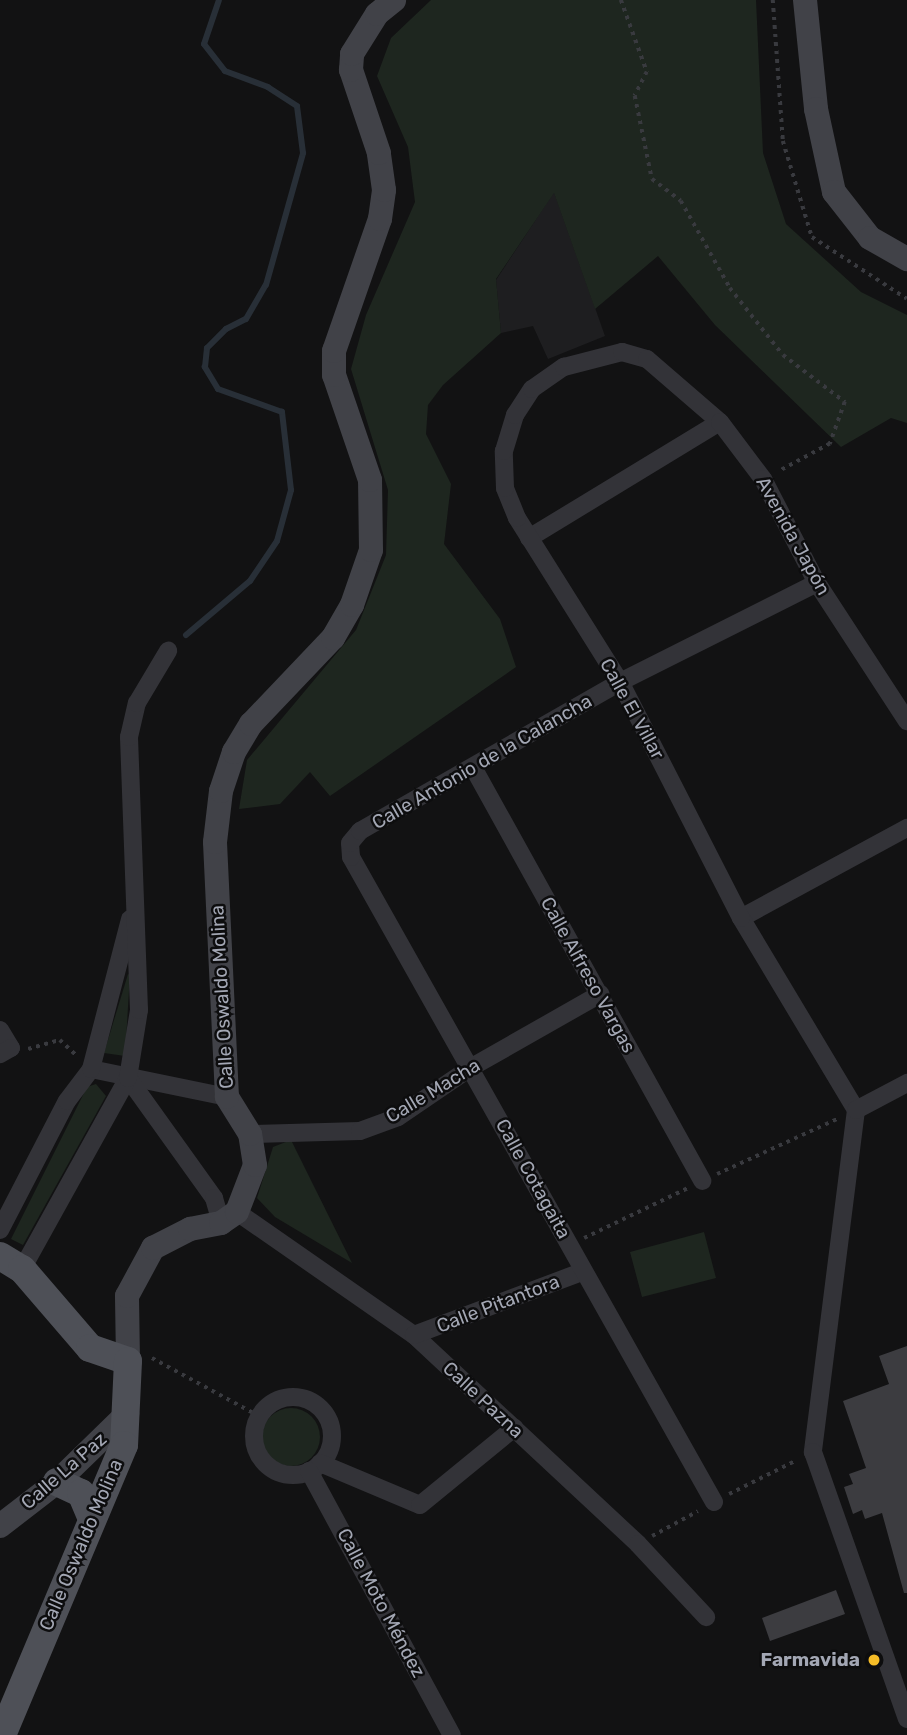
<!DOCTYPE html>
<meta charset="utf-8">
<style>
body{margin:0}
#map{position:relative;width:907px;height:1735px;overflow:hidden;background:#121213;font-family:Rubik,sans-serif}
div>[style]{position:absolute}
[style*='--x']{left:calc(var(--x)*1px);top:calc(var(--y)*1px);width:calc(var(--w)*1px);rotate:calc(var(--a)*1deg)}
.built>*{inset:0;background:#1e1e20}
.green>*{inset:0;background:#1e261f}
.round{border-radius:50%}
.stream>*{height:6px;margin:-3px;padding:0 3px;transform-origin:3px;border-radius:3px;background:#282f37}
.building>*{inset:0;background:#3c3c40}
.path>*{height:3.5px;margin-top:-1.75px;transform-origin:0;background:repeating-linear-gradient(90deg,#393a3f 0 3.5px,transparent 0 8.5px)}
.street>*{height:18px;margin:-9px;padding:0 9px;transform-origin:9px;border-radius:9px;background:#333338}
.street>.ring{margin:-9px;padding:0;box-sizing:content-box;background:none;border:18px solid #333338;border-radius:50%}
.secondary>*{height:24px;margin:-12px;padding:0 12px;transform-origin:12px;border-radius:12px;background:#414248}
.primary>*{height:28px;margin:-14px;padding:0 14px;transform-origin:14px;border-radius:14px;background:#4e5057}
.dots>*{width:19px;height:19px;translate:-50% -50%;box-sizing:border-box;border:4px solid #0d0d0e;border-radius:50%}
span{translate:-50% -50%;white-space:nowrap;text-align:center;line-height:1.15;-webkit-text-stroke:5px #0d0d0e;paint-order:stroke}
.street-label{font-size:19px;color:#a3a7b4}
.poi-label{font-size:19px;color:#a3a7b4;font-weight:700}
.right{translate:-100% -50%;text-align:right}
</style>
<div id="map">
<div class="built">
<i style="clip-path:polygon(554px 192px,605px 336px,548px 359px,533px 326px,501px 333px,496px 280px)"></i>
</div>
<div class="green">
<i style="clip-path:polygon(431px 0,756px 0,763px 153px,786px 224px,861px 292px,907px 315px,907px 423px,891px 418px,841px 447px,715px 325px,658px 256px,595px 309px,554px 193px,496px 279px,501px 333px,443px 385px,428px 405px,426px 434px,451px 484px,444px 544px,500px 619px,516px 667px,330px 796px,310px 772px,280px 804px,239px 809px,247px 760px,356px 630px,386px 555px,388px 490px,351px 369px,366px 315px,415px 202px,408px 147px,377px 76px,391px 38px)"></i>
<i style="clip-path:polygon(128px 974px,130px 975px,125px 1056px,104px 1053px)"></i>
<i style="clip-path:polygon(96px 1084px,106px 1096px,23px 1245px,11px 1239px,87px 1087px)"></i>
<i style="clip-path:polygon(291px 1140px,352px 1263px,275px 1217px,257px 1198px,273px 1147px)"></i>
<i style="clip-path:polygon(704px 1232px,716px 1278px,642px 1297px,630px 1252px)"></i>
<i class="round" style="left:262px;top:1408px;width:58px;height:58px"></i>
</div>
<div class="stream">
<i style="--x:186;--y:635;--w:84;--a:-40.2"></i>
<i style="--x:250;--y:581;--w:48;--a:-56"></i>
<i style="--x:277;--y:541;--w:53;--a:-74.6"></i>
<i style="--x:291;--y:490;--w:79;--a:-96.6"></i>
<i style="--x:282;--y:412;--w:68;--a:-160.2"></i>
<i style="--x:218;--y:389;--w:26;--a:-121"></i>
<i style="--x:205;--y:367;--w:19;--a:-84"></i>
<i style="--x:207;--y:348;--w:27;--a:-45"></i>
<i style="--x:226;--y:329;--w:22;--a:-27"></i>
<i style="--x:246;--y:319;--w:39;--a:-60"></i>
<i style="--x:266;--y:285;--w:137;--a:-74.3"></i>
<i style="--x:303;--y:153;--w:47;--a:-97.3"></i>
<i style="--x:297;--y:106;--w:35;--a:-147"></i>
<i style="--x:268;--y:87;--w:46;--a:-159.6"></i>
<i style="--x:225;--y:71;--w:34;--a:-128"></i>
<i style="--x:204;--y:44;--w:46;--a:-71.2"></i>
</div>
<div class="building">
<i style="clip-path:polygon(907px 1346px,907px 1593px,904px 1593px,882px 1513px,865px 1519px,862px 1510px,853px 1514px,844px 1487px,853px 1484px,849px 1474px,866px 1468px,843px 1401px,889px 1384px,879px 1356px)"></i>
<i style="clip-path:polygon(836px 1590px,845px 1614px,770px 1641px,762px 1618px)"></i>
</div>
<div class="path">
<i style="--x:621;--y:0;--w:77;--a:70.1"></i>
<i style="--x:647;--y:72;--w:27;--a:117"></i>
<i style="--x:635;--y:96;--w:85;--a:78.4"></i>
<i style="--x:652;--y:179;--w:36;--a:37"></i>
<i style="--x:681;--y:201;--w:100;--a:60.6"></i>
<i style="--x:730;--y:288;--w:85;--a:51.7"></i>
<i style="--x:783;--y:355;--w:78;--a:37.2"></i>
<i style="--x:845;--y:402;--w:45;--a:109.7"></i>
<i style="--x:830;--y:444;--w:59;--a:151.7"></i>
<i style="--x:773;--y:0;--w:141;--a:85.9"></i>
<i style="--x:783;--y:141;--w:100;--a:73.2"></i>
<i style="--x:812;--y:237;--w:113;--a:33.1"></i>
<i style="--x:28;--y:1049;--w:33;--a:-16"></i>
<i style="--x:60;--y:1040;--w:22;--a:43"></i>
<i style="--x:717;--y:1174;--w:132;--a:-24.6"></i>
<i style="--x:584;--y:1238;--w:115;--a:-25.7"></i>
<i style="--x:152;--y:1358;--w:122;--a:28.5"></i>
<i style="--x:729;--y:1494;--w:76;--a:-26.6"></i>
<i style="--x:652;--y:1536;--w:52;--a:-28.5"></i>
</div>
<div class="street">
<i style="--x:529;--y:538;--w:223;--a:-31.3"></i>
<i style="--x:474;--y:769;--w:471;--a:61"></i>
<i style="--x:741;--y:918;--w:189;--a:-28.5"></i>
<i style="--x:0;--y:1030;--w:21;--a:59"></i>
<i style="--x:11;--y:1048;--w:13;--a:151"></i>
<i style="--x:91;--y:1069;--w:139;--a:11.6"></i>
<i style="--x:128;--y:1078;--w:148;--a:54.4"></i>
<i style="--x:214;--y:1198;--w:26;--a:74"></i>
<i style="--x:856;--y:1110;--w:224;--a:-120.9"></i>
<i style="--x:741;--y:918;--w:265;--a:-117.1"></i>
<i style="--x:620;--y:682;--w:194;--a:-122.1"></i>
<i style="--x:517;--y:518;--w:32;--a:-112"></i>
<i style="--x:505;--y:488;--w:37;--a:-92"></i>
<i style="--x:504;--y:451;--w:38;--a:-73"></i>
<i style="--x:515;--y:415;--w:31;--a:-57"></i>
<i style="--x:532;--y:389;--w:39;--a:-35"></i>
<i style="--x:564;--y:367;--w:60;--a:-14.5"></i>
<i style="--x:622;--y:352;--w:26;--a:16"></i>
<i style="--x:647;--y:359;--w:96;--a:40.8"></i>
<i style="--x:720;--y:422;--w:71;--a:53"></i>
<i style="--x:763;--y:479;--w:117;--a:62.6"></i>
<i style="--x:817;--y:583;--w:165;--a:56.9"></i>
<i style="--x:856;--y:1110;--w:345;--a:97.2"></i>
<i style="--x:813;--y:1452;--w:283;--a:70.6"></i>
<i style="--x:856;--y:1110;--w:58;--a:-27.9"></i>
<i style="--x:250;--y:1134;--w:110;--a:-1.6"></i>
<i style="--x:360;--y:1131;--w:40;--a:-20.2"></i>
<i style="--x:398;--y:1117;--w:87;--a:-34.2"></i>
<i style="--x:470;--y:1068;--w:150;--a:-29.6"></i>
<i style="--x:237;--y:1212;--w:216;--a:34.8"></i>
<i style="--x:414;--y:1335;--w:306;--a:43"></i>
<i style="--x:638;--y:1544;--w:100;--a:47"></i>
<i style="--x:0;--y:1230;--w:145;--a:-62.6"></i>
<i style="--x:67;--y:1101;--w:40;--a:-53"></i>
<i style="--x:91;--y:1069;--w:155;--a:-75.4"></i>
<i style="--x:22;--y:1269;--w:218;--a:-61"></i>
<i style="--x:128;--y:1078;--w:69;--a:-80.8"></i>
<i style="--x:139;--y:1010;--w:273;--a:-92.1"></i>
<i style="--x:129;--y:737;--w:35;--a:-77"></i>
<i style="--x:137;--y:703;--w:61;--a:-59.2"></i>
<i style="--x:414;--y:1335;--w:179;--a:-20.6"></i>
<i class="ring" style="left:254px;top:1397px;width:60px;height:60px"></i>
<i style="--x:320;--y:1463;--w:108;--a:22.8"></i>
<i style="--x:420;--y:1505;--w:122;--a:-39.3"></i>
<i style="--x:309;--y:1471;--w:300;--a:61.6"></i>
<i style="--x:714;--y:1502;--w:740;--a:-119.37"></i>
<i style="--x:351;--y:857;--w:14;--a:-94"></i>
<i style="--x:350;--y:843;--w:16;--a:-50"></i>
<i style="--x:360;--y:831;--w:300;--a:-29.8"></i>
<i style="--x:620;--y:682;--w:220;--a:-26.7"></i>
</div>
<div class="secondary">
<i style="--x:805;--y:0;--w:110;--a:84.2"></i>
<i style="--x:816;--y:109;--w:85;--a:77.8"></i>
<i style="--x:834;--y:192;--w:58;--a:52"></i>
<i style="--x:870;--y:238;--w:43;--a:29.6"></i>
<i style="--x:128;--y:1361;--w:65;--a:-90.9"></i>
<i style="--x:127;--y:1296;--w:55;--a:-61.6"></i>
<i style="--x:153;--y:1248;--w:42;--a:-27.2"></i>
<i style="--x:190;--y:1229;--w:32;--a:-11"></i>
<i style="--x:221;--y:1223;--w:19;--a:-35"></i>
<i style="--x:237;--y:1212;--w:50;--a:-69"></i>
<i style="--x:255;--y:1165;--w:31;--a:-99"></i>
<i style="--x:250;--y:1134;--w:44;--a:-121.9"></i>
<i style="--x:227;--y:1097;--w:255;--a:-92.7"></i>
<i style="--x:215;--y:842;--w:51;--a:-83.3"></i>
<i style="--x:221;--y:791;--w:41;--a:-71.6"></i>
<i style="--x:234;--y:752;--w:33;--a:-59"></i>
<i style="--x:251;--y:724;--w:119;--a:-46.4"></i>
<i style="--x:333;--y:638;--w:38;--a:-60"></i>
<i style="--x:352;--y:605;--w:58;--a:-70.9"></i>
<i style="--x:371;--y:550;--w:70;--a:-90.8"></i>
<i style="--x:370;--y:480;--w:111;--a:-108.9"></i>
<i style="--x:334;--y:375;--w:24;--a:-90"></i>
<i style="--x:334;--y:351;--w:140;--a:-70.8"></i>
<i style="--x:380;--y:219;--w:29;--a:-82"></i>
<i style="--x:384;--y:190;--w:37;--a:-98"></i>
<i style="--x:379;--y:153;--w:88;--a:-108.6"></i>
<i style="--x:351;--y:70;--w:16;--a:-86"></i>
<i style="--x:352;--y:54;--w:47;--a:-58"></i>
<i style="--x:377;--y:14;--w:22;--a:-39"></i>
<i style="--x:0;--y:1526;--w:72;--a:-37.7"></i>
<i style="--x:57;--y:1482;--w:98;--a:-44.2"></i>
</div>
<div class="primary">
<i style="--x:0;--y:1256;--w:26;--a:31"></i>
<i style="--x:22;--y:1269;--w:104;--a:49.3"></i>
<i style="--x:90;--y:1348;--w:40;--a:18.9"></i>
<i style="--x:128;--y:1361;--w:84;--a:92.7"></i>
<i style="--x:124;--y:1445;--w:315;--a:112.8"></i>
<i style="--x:57;--y:1482;--w:26;--a:25"></i>
<i style="--x:81;--y:1493;--w:26;--a:67"></i>
</div>
<div class="dots">
<i style="left:874px;top:1660px;background:#f5bc27"></i>
</div>
<div class="street-label">
<span style="left:793px;top:536px;rotate:61deg">Avenida Japón</span>
<span style="left:632px;top:709px;rotate:61deg">Calle El Villar</span>
<span style="left:482px;top:762px;rotate:-30deg">Calle Antonio de la Calancha</span>
<span style="left:588px;top:975px;rotate:61deg">Calle Alfreso Vargas</span>
<span style="left:222px;top:997px;rotate:-93deg">Calle Oswaldo Molina</span>
<span style="left:433px;top:1091px;rotate:-31deg">Calle Macha</span>
<span style="left:533px;top:1179px;rotate:61deg">Calle Cotagaita</span>
<span style="left:498px;top:1304px;rotate:-21deg">Calle Pitantora</span>
<span style="left:483px;top:1400px;rotate:43deg">Calle Pazna</span>
<span style="left:64px;top:1471px;rotate:-41deg">Calle La Paz</span>
<span style="left:81px;top:1545px;rotate:-67deg">Calle Oswaldo Molina</span>
<span style="left:381px;top:1603px;rotate:62deg">Calle Moto Méndez</span>
</div>
<div class="poi-label">
<span class="right" style="left:860px;top:1660px">Farmavida</span>
</div>
</div>
